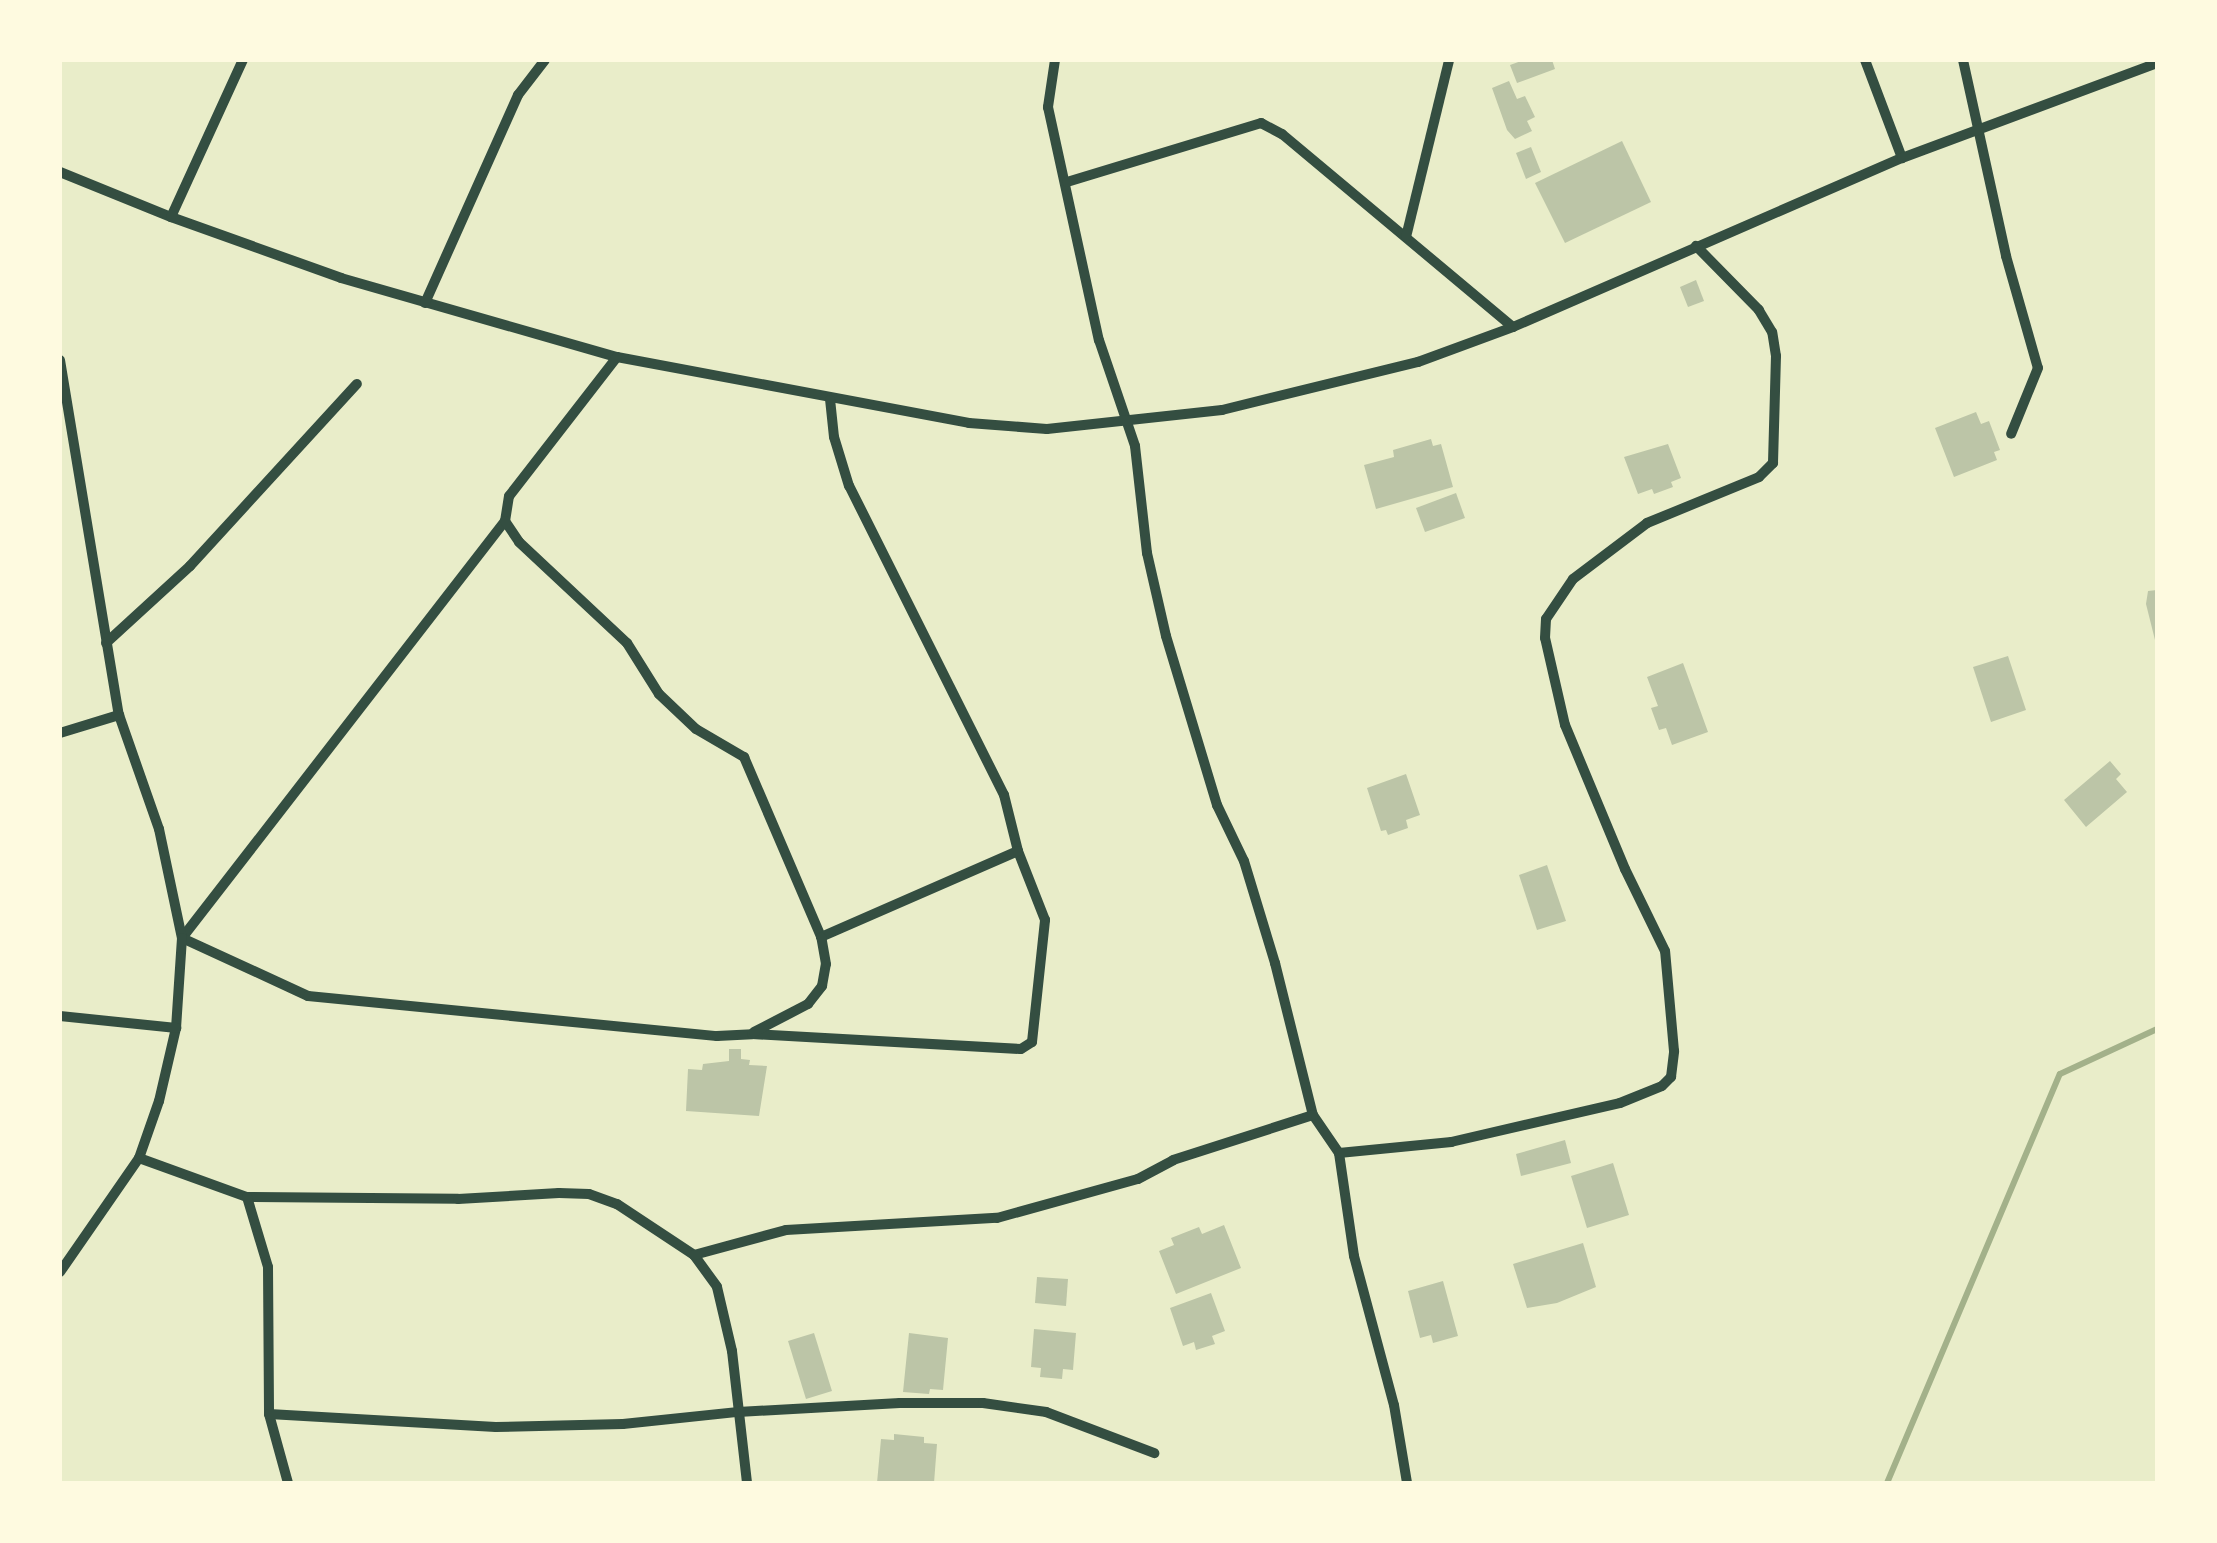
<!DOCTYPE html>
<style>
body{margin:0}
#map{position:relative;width:2217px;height:1543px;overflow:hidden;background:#e9edc9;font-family:"IBM Plex Sans",sans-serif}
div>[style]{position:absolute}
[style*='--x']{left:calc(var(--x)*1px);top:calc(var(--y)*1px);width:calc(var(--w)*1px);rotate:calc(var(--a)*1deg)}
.stream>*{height:6px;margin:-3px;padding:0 3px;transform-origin:3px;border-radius:3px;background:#a3b18a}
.building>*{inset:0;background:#bcc5a7}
.minor>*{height:10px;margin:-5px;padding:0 5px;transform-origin:5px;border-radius:5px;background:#344e41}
span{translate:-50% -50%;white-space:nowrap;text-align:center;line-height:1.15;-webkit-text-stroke:8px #fefae0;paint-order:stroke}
.frame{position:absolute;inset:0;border:62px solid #fefae0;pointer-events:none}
</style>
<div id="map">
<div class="stream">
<i style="--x:1887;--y:1483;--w:444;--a:-67.1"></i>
<i style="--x:2060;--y:1074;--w:107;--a:-24.9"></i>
</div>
<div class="building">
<i style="clip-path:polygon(1524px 60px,1552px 60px,1555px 69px,1517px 83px,1510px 65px)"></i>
<i style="clip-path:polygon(1509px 81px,1517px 99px,1525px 96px,1535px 117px,1527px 121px,1532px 131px,1515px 139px,1507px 130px,1492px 88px)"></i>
<i style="clip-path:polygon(1622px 141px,1651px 202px,1565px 243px,1535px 183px)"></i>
<i style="clip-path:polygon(1531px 147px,1541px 172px,1526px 179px,1516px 153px)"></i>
<i style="clip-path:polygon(1696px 280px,1704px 301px,1688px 307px,1680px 287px)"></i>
<i style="clip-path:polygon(1976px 412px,1981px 424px,1989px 421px,2000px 450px,1994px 452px,1997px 460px,1954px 477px,1935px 428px)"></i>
<i style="clip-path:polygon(1431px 439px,1433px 446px,1441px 444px,1453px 487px,1376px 509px,1364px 465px,1394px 457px,1393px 450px)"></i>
<i style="clip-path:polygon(1668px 444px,1681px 478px,1671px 482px,1673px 487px,1654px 494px,1652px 489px,1638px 494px,1624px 457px)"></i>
<i style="clip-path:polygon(1456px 493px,1465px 518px,1425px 532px,1416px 508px)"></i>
<i style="clip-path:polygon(2157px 590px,2157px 640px,2155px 640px,2146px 604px,2148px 591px)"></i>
<i style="clip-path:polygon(2008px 656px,2026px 710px,1991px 722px,1973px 667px)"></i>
<i style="clip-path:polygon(1683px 663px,1708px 732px,1672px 745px,1666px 728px,1659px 730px,1651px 708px,1658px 706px,1647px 677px)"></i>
<i style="clip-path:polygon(2110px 761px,2121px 774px,2116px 779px,2127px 792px,2086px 827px,2064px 800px)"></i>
<i style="clip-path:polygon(1406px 774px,1420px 815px,1406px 820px,1408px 828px,1388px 835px,1386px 830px,1381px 831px,1367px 788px)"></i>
<i style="clip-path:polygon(1547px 865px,1566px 921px,1537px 930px,1519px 875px)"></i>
<i style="clip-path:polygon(729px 1049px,741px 1049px,741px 1059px,750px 1060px,749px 1065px,767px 1066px,759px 1116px,686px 1111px,688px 1069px,702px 1070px,703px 1064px,729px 1061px)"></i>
<i style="clip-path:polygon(1565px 1140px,1571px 1163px,1521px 1176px,1516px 1154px)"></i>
<i style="clip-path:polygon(1613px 1163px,1629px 1215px,1587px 1228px,1571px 1176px)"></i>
<i style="clip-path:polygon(1224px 1225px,1241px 1268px,1176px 1294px,1159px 1251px,1174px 1245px,1171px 1238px,1199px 1227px,1202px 1234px)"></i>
<i style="clip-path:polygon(1583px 1243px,1596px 1287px,1557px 1303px,1527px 1308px,1513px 1264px)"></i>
<i style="clip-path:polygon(1037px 1277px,1068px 1279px,1066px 1306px,1035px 1303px)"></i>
<i style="clip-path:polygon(1443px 1281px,1458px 1336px,1433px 1343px,1431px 1335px,1420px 1338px,1408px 1291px)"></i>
<i style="clip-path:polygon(1211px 1293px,1225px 1331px,1212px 1336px,1215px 1344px,1196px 1350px,1194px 1342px,1183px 1346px,1170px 1308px)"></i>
<i style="clip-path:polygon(1034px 1329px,1076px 1333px,1073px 1370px,1063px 1369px,1062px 1379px,1040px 1377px,1041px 1368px,1031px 1367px)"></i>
<i style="clip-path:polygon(814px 1333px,832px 1391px,806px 1399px,788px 1341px)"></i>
<i style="clip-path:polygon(909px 1333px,948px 1338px,943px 1390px,930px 1389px,929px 1394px,903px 1392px)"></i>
<i style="clip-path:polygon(894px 1434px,924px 1437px,924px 1443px,937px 1444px,934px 1483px,877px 1483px,881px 1439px,894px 1440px)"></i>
</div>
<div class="minor">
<i style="--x:1055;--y:60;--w:48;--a:98.5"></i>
<i style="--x:1048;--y:107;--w:239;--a:77.7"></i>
<i style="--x:1099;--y:340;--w:112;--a:71.2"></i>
<i style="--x:1135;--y:446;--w:108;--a:83.6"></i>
<i style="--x:1147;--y:553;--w:85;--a:77.1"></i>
<i style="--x:1166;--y:636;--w:177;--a:73.2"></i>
<i style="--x:1217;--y:805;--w:62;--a:64.3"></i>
<i style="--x:1244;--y:861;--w:107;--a:73.1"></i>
<i style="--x:1275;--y:963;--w:157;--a:76"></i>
<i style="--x:1313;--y:1115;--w:46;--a:55.6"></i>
<i style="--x:1339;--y:1153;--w:104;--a:81.7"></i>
<i style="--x:1354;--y:1256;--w:154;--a:75"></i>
<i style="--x:1394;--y:1405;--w:79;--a:80.5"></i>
<i style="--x:1865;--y:60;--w:105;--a:69.3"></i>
<i style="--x:1963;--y:60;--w:201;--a:77.6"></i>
<i style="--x:2006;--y:256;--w:116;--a:74.1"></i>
<i style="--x:2038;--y:368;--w:71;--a:112.2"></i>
<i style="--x:60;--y:172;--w:120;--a:22.1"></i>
<i style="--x:171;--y:217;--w:181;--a:19.7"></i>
<i style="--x:341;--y:278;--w:287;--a:16"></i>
<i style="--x:617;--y:357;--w:358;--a:10.6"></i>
<i style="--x:969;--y:423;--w:78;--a:4.4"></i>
<i style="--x:1047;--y:429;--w:176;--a:-6.2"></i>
<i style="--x:1222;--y:410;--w:202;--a:-13.8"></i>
<i style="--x:1418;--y:362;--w:101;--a:-20.2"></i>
<i style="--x:1513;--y:327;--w:424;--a:-23.5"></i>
<i style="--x:1902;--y:158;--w:272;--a:-20.4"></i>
<i style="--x:1067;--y:182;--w:203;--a:-16.9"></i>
<i style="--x:1261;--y:123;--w:24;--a:28"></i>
<i style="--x:1282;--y:134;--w:301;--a:39.9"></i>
<i style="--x:171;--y:217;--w:173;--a:-65.4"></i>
<i style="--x:1406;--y:237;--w:182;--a:-76.3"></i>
<i style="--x:425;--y:303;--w:228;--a:-65.9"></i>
<i style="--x:518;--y:95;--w:44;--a:-52.4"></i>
<i style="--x:617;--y:357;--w:176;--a:127.8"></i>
<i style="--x:509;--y:496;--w:25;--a:99"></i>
<i style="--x:505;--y:521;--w:527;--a:127.76"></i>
<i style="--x:182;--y:938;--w:139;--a:24.7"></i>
<i style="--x:308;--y:996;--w:411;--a:5.6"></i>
<i style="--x:717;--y:1036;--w:35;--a:-3"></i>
<i style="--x:752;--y:1034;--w:269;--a:3.2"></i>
<i style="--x:1021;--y:1049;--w:13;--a:-32"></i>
<i style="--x:1032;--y:1042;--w:123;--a:-83.9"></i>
<i style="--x:1045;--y:920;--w:74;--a:-111.4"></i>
<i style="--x:1018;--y:851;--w:58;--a:-104"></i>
<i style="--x:1004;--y:795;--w:346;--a:-116.6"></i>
<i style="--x:849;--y:486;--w:51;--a:-107"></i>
<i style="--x:834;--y:437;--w:37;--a:-96"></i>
<i style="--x:60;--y:360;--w:360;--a:80.6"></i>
<i style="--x:119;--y:715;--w:121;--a:70.7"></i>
<i style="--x:159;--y:829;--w:111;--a:78.1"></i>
<i style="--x:182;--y:938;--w:90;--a:93.8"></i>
<i style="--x:176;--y:1028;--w:75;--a:103.1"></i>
<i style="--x:159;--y:1101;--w:60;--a:109.3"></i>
<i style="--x:139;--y:1158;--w:139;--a:124.7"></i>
<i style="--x:505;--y:521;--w:25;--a:56"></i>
<i style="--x:519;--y:542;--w:148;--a:43.1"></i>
<i style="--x:627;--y:643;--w:60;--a:57.9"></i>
<i style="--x:659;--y:694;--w:51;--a:43.4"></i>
<i style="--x:696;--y:729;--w:56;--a:30.3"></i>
<i style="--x:744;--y:757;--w:196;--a:66.8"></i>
<i style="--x:821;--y:937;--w:215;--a:-23.6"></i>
<i style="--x:106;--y:643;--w:114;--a:-42.5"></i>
<i style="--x:190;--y:566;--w:247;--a:-47.5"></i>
<i style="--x:60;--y:733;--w:62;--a:-17"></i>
<i style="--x:60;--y:1016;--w:117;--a:5.9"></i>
<i style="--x:754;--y:1032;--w:61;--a:-27.4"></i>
<i style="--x:808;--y:1004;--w:23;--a:-52"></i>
<i style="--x:822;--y:986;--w:22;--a:-80"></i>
<i style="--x:826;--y:964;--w:27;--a:-100"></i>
<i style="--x:1339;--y:1153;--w:113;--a:-5.6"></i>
<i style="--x:1451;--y:1142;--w:173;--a:-13"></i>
<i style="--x:1620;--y:1103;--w:45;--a:-22"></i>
<i style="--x:1662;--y:1086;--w:13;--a:-45"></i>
<i style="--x:1671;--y:1077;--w:26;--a:-83"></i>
<i style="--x:1674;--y:1051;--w:100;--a:-95.1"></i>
<i style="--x:1665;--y:951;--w:91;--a:-116"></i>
<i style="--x:1625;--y:869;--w:156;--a:-112.6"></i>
<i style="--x:1565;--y:725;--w:89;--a:-102.9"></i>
<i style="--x:1545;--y:638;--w:19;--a:-87"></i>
<i style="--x:1546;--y:619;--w:48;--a:-56"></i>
<i style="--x:1573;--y:579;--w:93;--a:-37.1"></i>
<i style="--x:1647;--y:523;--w:121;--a:-22.3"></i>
<i style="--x:1759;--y:477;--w:20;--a:-45"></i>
<i style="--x:1773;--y:463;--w:107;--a:-88.4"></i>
<i style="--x:1776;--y:356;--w:24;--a:-99"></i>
<i style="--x:1772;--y:332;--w:26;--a:-121"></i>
<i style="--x:1759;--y:310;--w:90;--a:-134.5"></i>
<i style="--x:139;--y:1158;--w:115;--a:19.9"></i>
<i style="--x:247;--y:1197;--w:211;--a:0.5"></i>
<i style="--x:458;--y:1199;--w:101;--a:-3.4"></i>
<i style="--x:559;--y:1193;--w:30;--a:2"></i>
<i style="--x:589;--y:1194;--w:30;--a:20"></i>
<i style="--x:617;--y:1204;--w:92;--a:33.5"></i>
<i style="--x:694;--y:1255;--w:39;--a:54"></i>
<i style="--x:717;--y:1287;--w:66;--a:76.8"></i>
<i style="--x:732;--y:1351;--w:133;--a:83.5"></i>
<i style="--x:247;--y:1197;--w:73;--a:73.3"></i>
<i style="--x:268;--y:1267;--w:147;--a:89.6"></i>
<i style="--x:269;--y:1414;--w:72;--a:74.6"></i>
<i style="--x:694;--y:1255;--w:95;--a:-15.2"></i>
<i style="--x:786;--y:1230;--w:211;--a:-3.3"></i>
<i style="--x:997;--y:1218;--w:146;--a:-15.5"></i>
<i style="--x:1138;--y:1179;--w:40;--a:-28"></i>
<i style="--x:1173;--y:1160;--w:147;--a:-17.8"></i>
<i style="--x:269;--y:1414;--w:227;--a:3.3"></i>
<i style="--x:496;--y:1427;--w:127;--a:-1.4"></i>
<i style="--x:623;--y:1424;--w:116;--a:-6"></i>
<i style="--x:738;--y:1412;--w:162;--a:-3.2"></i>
<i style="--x:900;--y:1403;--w:83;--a:0"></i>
<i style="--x:983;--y:1403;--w:64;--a:8.1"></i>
<i style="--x:1046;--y:1412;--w:116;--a:20.8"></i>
</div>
<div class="frame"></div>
</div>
